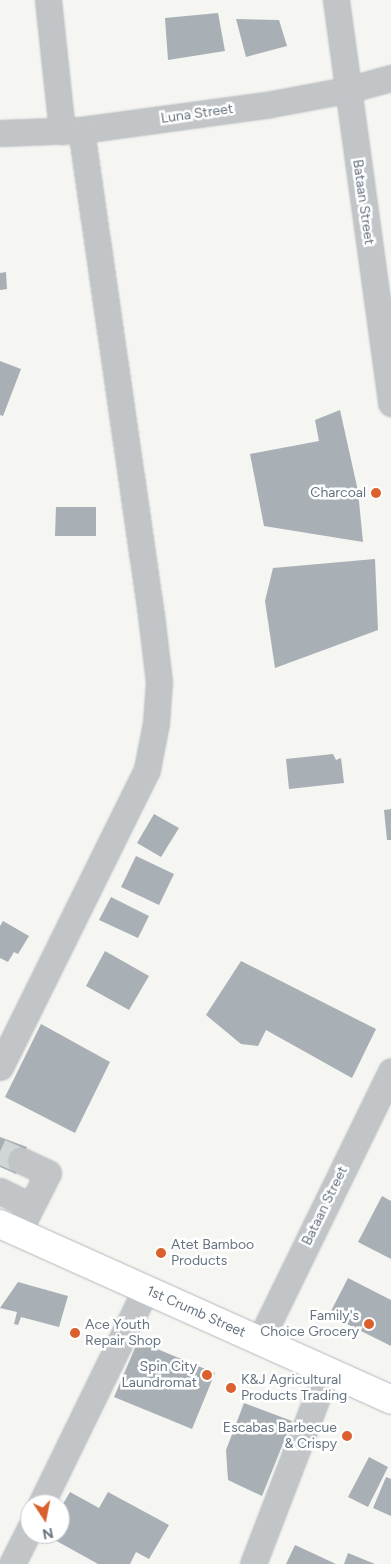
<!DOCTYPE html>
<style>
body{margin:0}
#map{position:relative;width:391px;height:1564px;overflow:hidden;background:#f5f5f2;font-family:Figtree,sans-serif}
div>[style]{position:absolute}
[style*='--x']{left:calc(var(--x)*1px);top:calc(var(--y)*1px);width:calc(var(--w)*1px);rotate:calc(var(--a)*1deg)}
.building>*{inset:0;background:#a8afb5}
.minor-tunnel>*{height:25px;margin-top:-12.5px;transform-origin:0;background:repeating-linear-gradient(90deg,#d1d5d6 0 25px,transparent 0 37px)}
.roads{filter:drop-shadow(0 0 1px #b4b8bc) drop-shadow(0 0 1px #b4b8bc)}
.minor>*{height:25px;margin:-12.5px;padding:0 12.5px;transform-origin:12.5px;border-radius:12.5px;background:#c1c5c8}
.major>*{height:28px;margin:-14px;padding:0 14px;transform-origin:14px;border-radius:14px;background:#fff}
.dots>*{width:14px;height:14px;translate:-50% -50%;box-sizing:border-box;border:2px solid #fff;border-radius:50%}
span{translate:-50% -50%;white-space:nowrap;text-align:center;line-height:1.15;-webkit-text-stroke:5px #fff;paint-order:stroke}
.street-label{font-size:14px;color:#667482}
.poi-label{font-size:14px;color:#667482}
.right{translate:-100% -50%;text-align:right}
.left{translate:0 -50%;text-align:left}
.north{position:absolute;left:20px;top:1494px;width:50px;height:50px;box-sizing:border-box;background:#fff;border:1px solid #c2c7cd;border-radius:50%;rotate:169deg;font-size:14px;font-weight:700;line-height:20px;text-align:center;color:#667482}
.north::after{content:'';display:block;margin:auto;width:18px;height:22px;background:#da602d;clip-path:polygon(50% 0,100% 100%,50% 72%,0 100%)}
</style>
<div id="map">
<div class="building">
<i style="clip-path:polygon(218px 13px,225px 51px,168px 60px,165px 18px)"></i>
<i style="clip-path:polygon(236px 19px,279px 20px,287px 46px,246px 57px)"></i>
<i style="clip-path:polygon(6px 272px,7px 289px,0 290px,0 273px)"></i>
<i style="clip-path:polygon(0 361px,21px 369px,3px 416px,0 415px)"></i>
<i style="clip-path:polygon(340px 410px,358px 491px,363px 542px,264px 526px,250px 454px,319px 441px,315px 420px)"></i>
<i style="clip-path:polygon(56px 507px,96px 507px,96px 536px,55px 536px)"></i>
<i style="clip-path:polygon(375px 559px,378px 630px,275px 668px,265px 601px,273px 568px)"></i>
<i style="clip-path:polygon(333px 754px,336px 760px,341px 758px,344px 783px,289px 789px,286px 759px)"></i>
<i style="clip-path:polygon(391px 809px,391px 840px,387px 840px,384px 810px)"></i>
<i style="clip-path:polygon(154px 814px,179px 828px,161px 857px,137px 843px)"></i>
<i style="clip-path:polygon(136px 856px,174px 874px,159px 905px,121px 887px)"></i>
<i style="clip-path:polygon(111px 897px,149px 916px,138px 938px,99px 920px)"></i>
<i style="clip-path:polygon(3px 921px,29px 936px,18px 954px,14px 952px,8px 962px,0 958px,0 926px)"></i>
<i style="clip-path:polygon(105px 951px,149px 976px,129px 1010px,86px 986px)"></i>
<i style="clip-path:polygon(241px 961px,376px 1029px,352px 1078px,266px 1030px,258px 1046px,241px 1044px,206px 1015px)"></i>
<i style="clip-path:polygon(41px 1024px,110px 1062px,75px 1133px,5px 1097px)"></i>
<i style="clip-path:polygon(0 1137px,27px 1147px,16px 1174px,0 1167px)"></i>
<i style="clip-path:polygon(382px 1196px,391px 1201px,391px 1259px,358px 1242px)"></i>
<i style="clip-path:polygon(348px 1278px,391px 1300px,391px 1346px,329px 1315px)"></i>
<i style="clip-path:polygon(18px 1282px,68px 1296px,59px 1327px,21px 1317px,18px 1325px,14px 1324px,17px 1312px,0 1308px)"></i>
<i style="clip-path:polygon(138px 1341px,215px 1373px,192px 1429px,114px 1397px)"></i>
<i style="clip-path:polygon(244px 1403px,292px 1421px,262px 1496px,228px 1480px,226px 1450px)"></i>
<i style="clip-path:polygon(369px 1457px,388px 1467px,368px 1507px,348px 1497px)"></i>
<i style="clip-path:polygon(386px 1477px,391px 1479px,391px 1516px,373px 1508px)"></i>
<i style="clip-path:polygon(70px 1492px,99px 1508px,108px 1492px,169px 1525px,149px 1559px,136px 1552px,130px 1564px,98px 1564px,44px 1534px,60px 1534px,60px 1509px)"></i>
<i style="clip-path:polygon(295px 1545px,336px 1564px,286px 1564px)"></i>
<i style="clip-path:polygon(348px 1553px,375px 1564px,344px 1564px)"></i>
</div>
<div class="minor-tunnel">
<i style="--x:0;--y:1151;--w:24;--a:24"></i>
</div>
<div class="roads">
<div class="minor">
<i style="--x:48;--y:0;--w:132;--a:83.9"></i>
<i style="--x:336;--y:0;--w:407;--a:82.2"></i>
<i style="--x:0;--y:133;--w:81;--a:-2.1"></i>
<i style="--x:81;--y:130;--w:187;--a:-7.7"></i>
<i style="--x:266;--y:105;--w:82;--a:-10.5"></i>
<i style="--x:347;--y:90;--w:46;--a:-15.3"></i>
<i style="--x:0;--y:1067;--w:332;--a:-63.7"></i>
<i style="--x:147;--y:769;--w:47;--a:-78.9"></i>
<i style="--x:156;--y:723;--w:41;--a:-85.8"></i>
<i style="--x:159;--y:682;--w:67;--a:-96.8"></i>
<i style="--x:151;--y:615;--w:490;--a:-98.2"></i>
<i style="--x:0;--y:1191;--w:34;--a:26"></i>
<i style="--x:18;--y:1232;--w:66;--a:-63"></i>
<i style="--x:48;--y:1173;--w:29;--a:-155"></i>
<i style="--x:260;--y:1340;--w:299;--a:-64"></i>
<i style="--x:41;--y:1504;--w:239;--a:-64"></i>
<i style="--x:12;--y:1564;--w:40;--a:-63.4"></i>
<i style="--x:253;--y:1564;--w:207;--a:-69"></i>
</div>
<div class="major">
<i style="--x:0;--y:1224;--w:429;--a:24.2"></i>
</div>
</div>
<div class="dots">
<i style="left:376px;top:493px;background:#da602d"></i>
<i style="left:161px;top:1253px;background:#da602d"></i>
<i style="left:369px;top:1324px;background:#da602d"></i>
<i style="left:75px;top:1333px;background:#da602d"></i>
<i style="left:207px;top:1375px;background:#da602d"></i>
<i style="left:231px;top:1388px;background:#da602d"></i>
<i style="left:347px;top:1436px;background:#da602d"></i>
</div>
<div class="street-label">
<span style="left:197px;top:114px;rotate:-8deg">Luna Street</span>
<span style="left:363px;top:202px;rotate:82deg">Bataan Street</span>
<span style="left:325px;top:1206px;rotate:-64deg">Bataan Street</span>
<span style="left:196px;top:1312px;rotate:24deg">1st Crumb Street</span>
</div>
<div class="poi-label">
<span class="right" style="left:366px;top:493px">Charcoal</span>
<span class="left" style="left:171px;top:1253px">Atet Bamboo<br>Products</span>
<span class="right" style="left:359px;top:1324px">Family's<br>Choice Grocery</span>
<span class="left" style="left:85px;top:1333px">Ace Youth<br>Repair Shop</span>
<span class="right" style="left:197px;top:1375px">Spin City<br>Laundromat</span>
<span class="left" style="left:241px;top:1388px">K&amp;J Agricultural<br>Products Trading</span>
<span class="right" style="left:337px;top:1436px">Escabas Barbecue<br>&amp; Crispy</span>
</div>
<div class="north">N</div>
</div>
